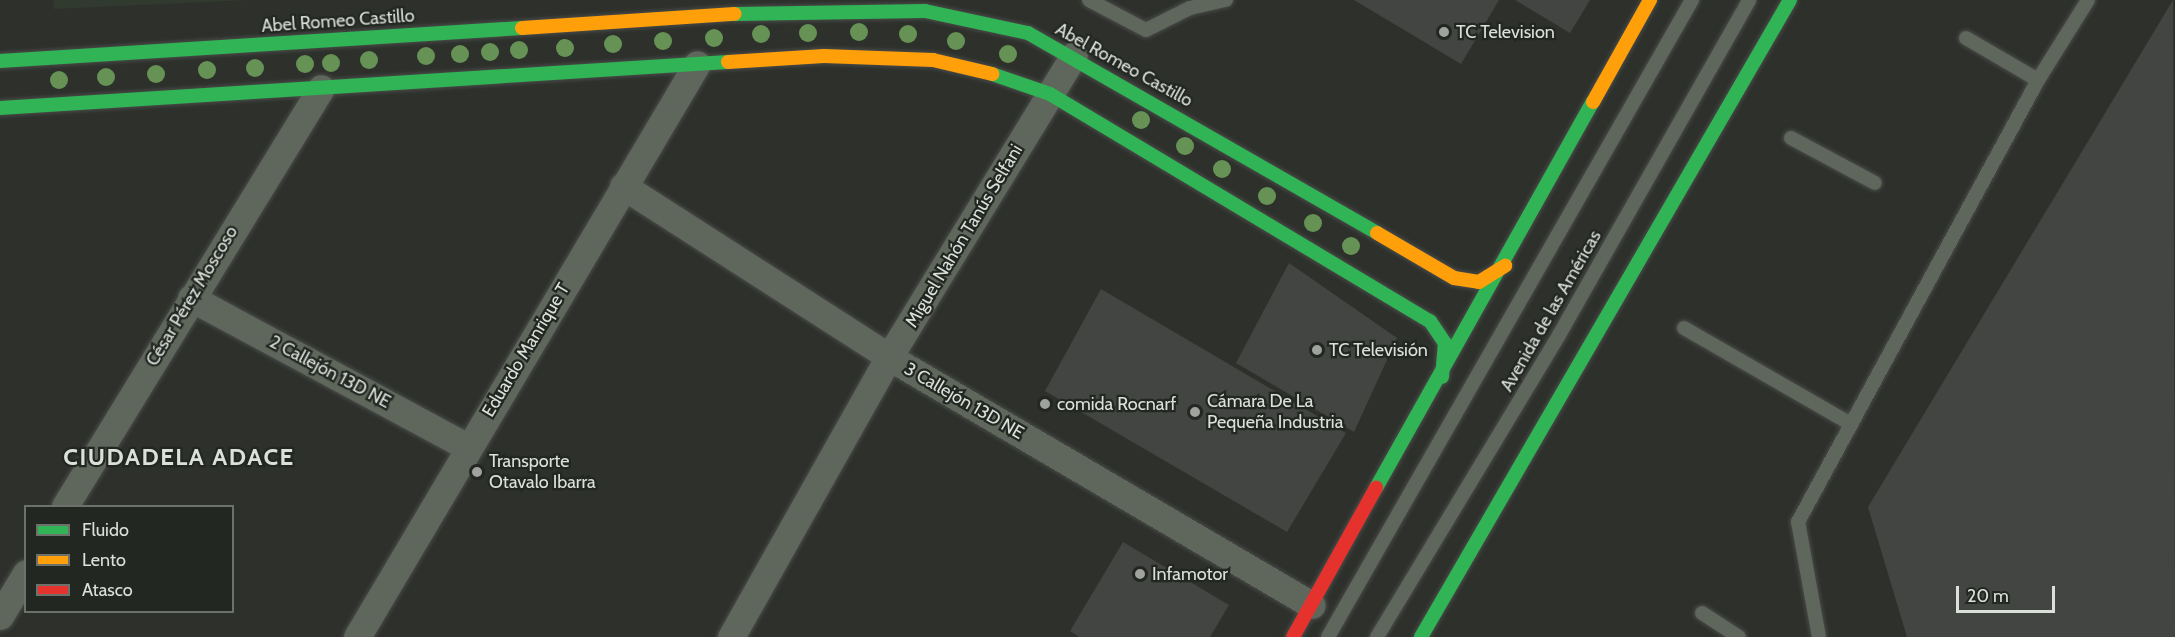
<!DOCTYPE html>
<meta charset="utf-8">
<style>
body{margin:0}
#map{position:relative;width:2175px;height:637px;overflow:hidden;background:#2d302b;font-family:Cabin,sans-serif}
div>[style]{position:absolute}
[style*='--x']{left:calc(var(--x)*1px);top:calc(var(--y)*1px);width:calc(var(--w)*1px);rotate:calc(var(--a)*1deg)}
.built>*{inset:0;background:#313a2e}
.building>*{inset:0;background:#434542}
.roads{filter:drop-shadow(0 0 2px #494b48) drop-shadow(0 0 2px #494b48)}
.lane>*{height:14px;margin:-7px;padding:0 7px;transform-origin:7px;border-radius:7px;background:#5f665c}
.street>*{height:27px;margin:-13.5px;padding:0 13.5px;transform-origin:13.5px;border-radius:13.5px;background:#5f665c}
.fast>*{height:14px;margin:-7px;padding:0 7px;transform-origin:7px;border-radius:7px;background:#30b455}
.slow>*{height:14px;margin:-7px;padding:0 7px;transform-origin:7px;border-radius:7px;background:#ff9f0a}
.jam>*{height:14px;margin:-7px;padding:0 7px;transform-origin:7px;border-radius:7px;background:#e5322d}
.trees>*{width:18px;height:18px;margin:-9px;border-radius:50%;background:#669255}
.dots>*{width:16px;height:16px;translate:-50% -50%;box-sizing:border-box;border:3px solid #222721;border-radius:50%}
span{translate:-50% -50%;white-space:nowrap;text-align:center;line-height:1.15;-webkit-text-stroke:4.5px #222721;paint-order:stroke}
.street-label{font-size:18px;color:#dce0db}
.poi-label{font-size:18px;color:#dce0db}
.left{translate:0 -50%;text-align:left}
.district-label{font-size:24px;color:#dce0db;font-weight:700;letter-spacing:1.5px}
.legend{position:absolute;left:24px;top:505px;width:210px;height:108px;box-sizing:border-box;background:#222721;border:2px solid #6c716b;margin:0;padding:8px 10px;list-style:none;font-size:18px;color:#dce0db}
.legend li{display:flex;align-items:center;gap:12px;height:30px}
.legend b{width:30px;border:2px solid #6c716b}
.scale{position:absolute;left:1956px;top:586px;width:99px;height:27px;box-sizing:border-box;border:3px solid #dce0db;border-top:0;padding-left:8px;font-size:18px;line-height:21px;white-space:nowrap;color:#dce0db;-webkit-text-stroke:4px #222721;paint-order:stroke}
</style>
<div id="map">
<div class="built">
<i style="clip-path:polygon(53px 0,251px 0,54px 9px)"></i>
</div>
<div class="building">
<i style="clip-path:polygon(1354px 0,1499px 0,1461px 64px)"></i>
<i style="clip-path:polygon(1515px 0,1590px 0,1570px 33px)"></i>
<i style="clip-path:polygon(2173px 0,2175px 637px,1907px 637px,1868px 507px)"></i>
<i style="clip-path:polygon(1289px 263px,1397px 338px,1354px 432px,1236px 363px)"></i>
<i style="clip-path:polygon(1101px 289px,1346px 433px,1287px 532px,1045px 391px)"></i>
<i style="clip-path:polygon(1123px 542px,1229px 605px,1210px 637px,1079px 637px,1070px 631px)"></i>
</div>
<div class="roads">
<div class="lane">
<i style="--x:1089;--y:0;--w:64;--a:27.8"></i>
<i style="--x:1146;--y:30;--w:49;--a:-26.6"></i>
<i style="--x:1190;--y:8;--w:37;--a:-13"></i>
<i style="--x:1966;--y:38;--w:83;--a:30.3"></i>
<i style="--x:1791;--y:138;--w:95;--a:28.2"></i>
<i style="--x:1684;--y:328;--w:193;--a:29.9"></i>
<i style="--x:1702;--y:613;--w:44;--a:33"></i>
<i style="--x:1328;--y:637;--w:734;--a:-60.26"></i>
<i style="--x:1377;--y:637;--w:353;--a:-58.9"></i>
<i style="--x:1559;--y:335;--w:385;--a:-60.4"></i>
<i style="--x:1819;--y:637;--w:117;--a:-100.3"></i>
<i style="--x:1798;--y:522;--w:503;--a:-61.5"></i>
<i style="--x:2038;--y:80;--w:94;--a:-58"></i>
</div>
<div class="street">
<i style="--x:623;--y:186;--w:316;--a:32.7"></i>
<i style="--x:889;--y:357;--w:490;--a:30.4"></i>
<i style="--x:191;--y:298;--w:315;--a:28.3"></i>
<i style="--x:65;--y:506;--w:490;--a:-58.5"></i>
<i style="--x:0;--y:616;--w:50;--a:-58.8"></i>
<i style="--x:357;--y:637;--w:666;--a:-59.32"></i>
<i style="--x:731;--y:637;--w:322;--a:-60.6"></i>
<i style="--x:889;--y:357;--w:354;--a:-58.5"></i>
</div>
<div class="fast">
<i style="--x:735;--y:14;--w:190;--a:-0.9"></i>
<i style="--x:925;--y:11;--w:105;--a:12.1"></i>
<i style="--x:1028;--y:33;--w:402;--a:29.8"></i>
<i style="--x:0;--y:61;--w:523;--a:-3.62"></i>
<i style="--x:992;--y:74;--w:61;--a:19"></i>
<i style="--x:1050;--y:94;--w:443;--a:30.9"></i>
<i style="--x:1430;--y:321;--w:27;--a:56"></i>
<i style="--x:1445;--y:343;--w:34;--a:95"></i>
<i style="--x:0;--y:108;--w:729;--a:-3.62"></i>
<i style="--x:1376;--y:488;--w:443;--a:-60.7"></i>
<i style="--x:1421;--y:637;--w:736;--a:-59.92"></i>
</div>
<div class="slow">
<i style="--x:522;--y:28;--w:213;--a:-3.8"></i>
<i style="--x:728;--y:62;--w:96;--a:-3.6"></i>
<i style="--x:824;--y:56;--w:109;--a:2.1"></i>
<i style="--x:933;--y:60;--w:61;--a:13.3"></i>
<i style="--x:1593;--y:102;--w:117;--a:-60.8"></i>
<i style="--x:1377;--y:233;--w:89;--a:30.3"></i>
<i style="--x:1454;--y:278;--w:25;--a:9"></i>
<i style="--x:1479;--y:282;--w:31;--a:-32"></i>
</div>
<div class="jam">
<i style="--x:1293;--y:637;--w:171;--a:-60.9"></i>
</div>
</div>
<div class="trees">
<i style="left:859px;top:32px"></i>
<i style="left:808px;top:33px"></i>
<i style="left:761px;top:34px"></i>
<i style="left:908px;top:34px"></i>
<i style="left:714px;top:38px"></i>
<i style="left:663px;top:41px"></i>
<i style="left:956px;top:41px"></i>
<i style="left:613px;top:44px"></i>
<i style="left:565px;top:48px"></i>
<i style="left:519px;top:50px"></i>
<i style="left:490px;top:52px"></i>
<i style="left:460px;top:54px"></i>
<i style="left:1008px;top:54px"></i>
<i style="left:426px;top:56px"></i>
<i style="left:369px;top:60px"></i>
<i style="left:331px;top:63px"></i>
<i style="left:305px;top:64px"></i>
<i style="left:255px;top:68px"></i>
<i style="left:207px;top:70px"></i>
<i style="left:156px;top:74px"></i>
<i style="left:106px;top:77px"></i>
<i style="left:59px;top:80px"></i>
<i style="left:1141px;top:120px"></i>
<i style="left:1185px;top:146px"></i>
<i style="left:1222px;top:169px"></i>
<i style="left:1267px;top:196px"></i>
<i style="left:1313px;top:223px"></i>
<i style="left:1351px;top:246px"></i>
</div>
<div class="dots">
<i style="left:1444px;top:32px;background:#9fa29d"></i>
<i style="left:1317px;top:350px;background:#9fa29d"></i>
<i style="left:1045px;top:404px;background:#9fa29d"></i>
<i style="left:1195px;top:412px;background:#9fa29d"></i>
<i style="left:477px;top:472px;background:#9fa29d"></i>
<i style="left:1140px;top:574px;background:#9fa29d"></i>
</div>
<div class="street-label">
<span style="left:338px;top:21px;rotate:-4deg">Abel Romeo Castillo</span>
<span style="left:1124px;top:65px;rotate:29deg">Abel Romeo Castillo</span>
<span style="left:964px;top:236px;rotate:-59deg">Miguel Nahón Tanús Selfani</span>
<span style="left:192px;top:296px;rotate:-59deg">César Pérez Moscoso</span>
<span style="left:1551px;top:311px;rotate:-60deg">Avenida de las Américas</span>
<span style="left:526px;top:350px;rotate:-59deg">Eduardo Manrique T</span>
<span style="left:330px;top:372px;rotate:28deg">2 Callejón 13D NE</span>
<span style="left:964px;top:401px;rotate:30deg">3 Callejón 13D NE</span>
</div>
<div class="poi-label">
<span class="left" style="left:1456px;top:32px">TC Television</span>
<span class="left" style="left:1329px;top:350px">TC Televisión</span>
<span class="left" style="left:1207px;top:412px">Cámara De La<br>Pequeña Industria</span>
<span class="left" style="left:1057px;top:404px">comida Rocnarf</span>
<span class="left" style="left:489px;top:472px">Transporte<br>Otavalo Ibarra</span>
<span class="left" style="left:1152px;top:574px">Infamotor</span>
</div>
<div class="district-label">
<span style="left:179px;top:457px">CIUDADELA ADACE</span>
</div>
<ul class="legend">
<li><b style="height:8px;background:#30b455"></b>Fluido</li>
<li><b style="height:8px;background:#ff9f0a"></b>Lento</li>
<li><b style="height:8px;background:#e5322d"></b>Atasco</li>
</ul>
<div class="scale">20 m</div>
</div>
